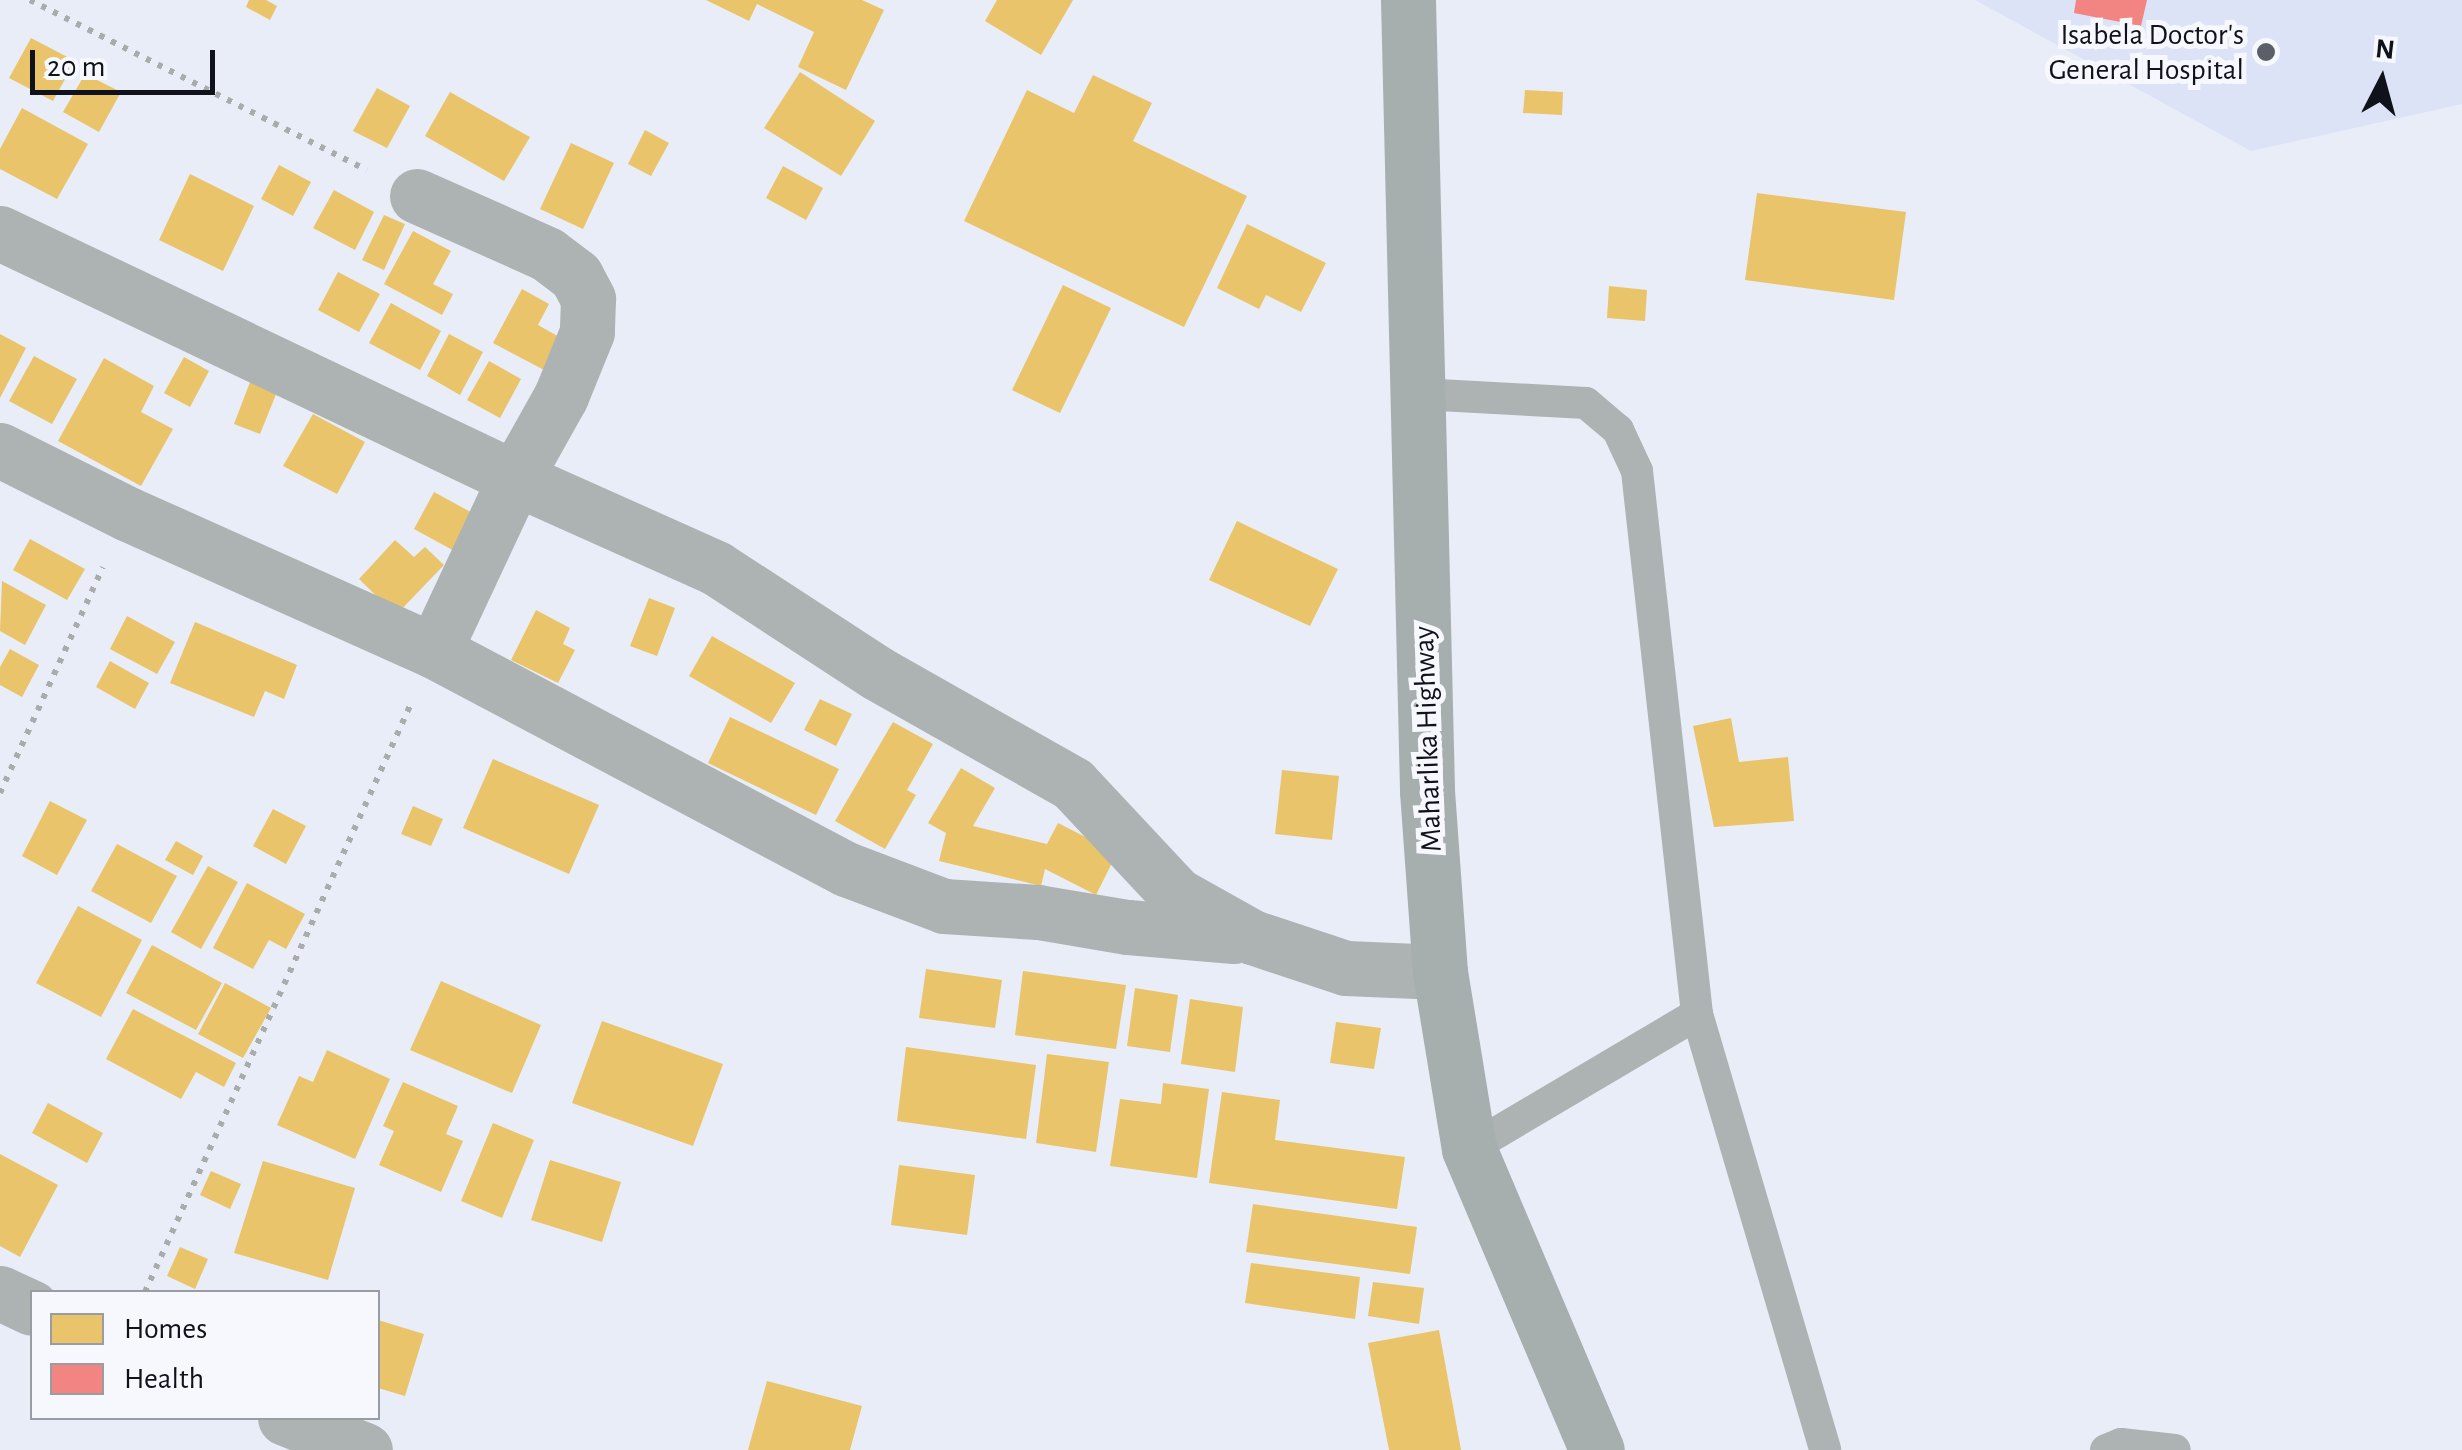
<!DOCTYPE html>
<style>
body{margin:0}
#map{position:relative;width:2462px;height:1450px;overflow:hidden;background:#e9edf8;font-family:"Alegreya Sans",sans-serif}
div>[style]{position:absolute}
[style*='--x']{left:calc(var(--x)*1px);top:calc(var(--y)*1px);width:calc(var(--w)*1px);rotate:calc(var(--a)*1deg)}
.built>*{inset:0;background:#dde3f6}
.homes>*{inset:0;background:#e9c46a}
.health>*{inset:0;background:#f28482}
.path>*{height:6px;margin-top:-3px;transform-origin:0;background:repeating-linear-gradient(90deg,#a8acad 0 5px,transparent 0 13px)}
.service>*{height:32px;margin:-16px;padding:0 16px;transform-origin:16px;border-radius:16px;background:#adb3b2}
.minor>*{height:55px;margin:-27.5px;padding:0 27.5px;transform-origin:27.5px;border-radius:27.5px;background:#adb3b2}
.trunk>*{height:55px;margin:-27.5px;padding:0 27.5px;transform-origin:27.5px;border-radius:27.5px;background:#a7aeae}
.dots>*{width:28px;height:28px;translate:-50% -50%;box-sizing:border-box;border:5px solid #f6f8fd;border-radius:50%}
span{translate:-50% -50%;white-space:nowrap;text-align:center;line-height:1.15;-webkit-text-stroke:10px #f6f8fd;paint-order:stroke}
.poi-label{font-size:30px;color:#10121b}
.right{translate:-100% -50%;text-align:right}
.street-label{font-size:30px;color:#10121b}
.legend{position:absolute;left:30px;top:1290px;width:350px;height:130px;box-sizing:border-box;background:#f6f8fd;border:2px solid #9a9ca3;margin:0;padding:12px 18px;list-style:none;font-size:30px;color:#10121b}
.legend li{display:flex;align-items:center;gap:20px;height:50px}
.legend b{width:50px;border:2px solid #9a9ca3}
.north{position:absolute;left:2332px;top:30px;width:100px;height:100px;-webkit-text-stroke:8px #f6f8fd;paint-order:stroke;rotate:6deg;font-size:28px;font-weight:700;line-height:40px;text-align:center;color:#10121b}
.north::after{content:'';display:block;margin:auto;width:35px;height:45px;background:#10121b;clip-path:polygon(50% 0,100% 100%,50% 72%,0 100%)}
.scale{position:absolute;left:30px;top:50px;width:185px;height:45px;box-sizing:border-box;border:5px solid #10121b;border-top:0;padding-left:12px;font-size:30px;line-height:35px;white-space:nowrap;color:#10121b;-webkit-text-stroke:8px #f6f8fd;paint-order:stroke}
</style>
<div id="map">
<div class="built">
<i style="clip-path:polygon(1975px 0,2462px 0,2462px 104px,2251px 151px)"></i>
</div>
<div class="homes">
<i style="clip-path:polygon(249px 0,266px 0,277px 6px,270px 20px,246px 7px)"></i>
<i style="clip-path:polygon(706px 0,862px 0,884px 10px,846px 90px,798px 67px,814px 32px,757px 4px,749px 21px)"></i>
<i style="clip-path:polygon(997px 0,1073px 0,1041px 55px,985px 21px)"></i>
<i style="clip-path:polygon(31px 38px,75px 61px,53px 101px,9px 78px)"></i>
<i style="clip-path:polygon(800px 72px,875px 121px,841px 176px,764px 128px)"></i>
<i style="clip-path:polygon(85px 74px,121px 92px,99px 132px,63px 112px)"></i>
<i style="clip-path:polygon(1093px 75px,1152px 103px,1133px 141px,1247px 196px,1184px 327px,964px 221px,1027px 90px,1074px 113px)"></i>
<i style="clip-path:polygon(377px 88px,410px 106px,387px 148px,353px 131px)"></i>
<i style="clip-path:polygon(1525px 90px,1563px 92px,1562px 115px,1523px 113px)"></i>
<i style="clip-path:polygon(450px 92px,530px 137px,504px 181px,425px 136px)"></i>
<i style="clip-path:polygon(22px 108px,88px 144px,57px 199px,0 169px,0 149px)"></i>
<i style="clip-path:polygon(645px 130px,669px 143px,651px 176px,628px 164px)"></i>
<i style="clip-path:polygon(571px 143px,614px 163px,583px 229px,540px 209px)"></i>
<i style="clip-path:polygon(279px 165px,311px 182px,293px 216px,261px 199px)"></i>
<i style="clip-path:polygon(783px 166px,823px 188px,806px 220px,766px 198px)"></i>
<i style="clip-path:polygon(190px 174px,254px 206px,223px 271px,159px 240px)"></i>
<i style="clip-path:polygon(334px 190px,374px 212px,355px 250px,313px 228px)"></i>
<i style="clip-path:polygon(1757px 193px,1906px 212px,1894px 300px,1745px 280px)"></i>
<i style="clip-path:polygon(384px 215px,405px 224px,384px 270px,362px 260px)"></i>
<i style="clip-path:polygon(1247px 224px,1326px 263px,1301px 312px,1266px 295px,1259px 309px,1217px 288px)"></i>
<i style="clip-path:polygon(413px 231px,451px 251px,433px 284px,453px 294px,442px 315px,384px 284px)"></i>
<i style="clip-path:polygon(338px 272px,380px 294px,359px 332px,318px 310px)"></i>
<i style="clip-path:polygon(1063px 285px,1111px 308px,1060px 413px,1012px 390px)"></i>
<i style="clip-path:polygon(1609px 286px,1647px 290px,1645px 321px,1607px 318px)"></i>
<i style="clip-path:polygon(522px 289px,549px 304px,538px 325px,561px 338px,544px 370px,493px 343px)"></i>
<i style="clip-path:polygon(391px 303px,441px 331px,420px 370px,369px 343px)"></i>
<i style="clip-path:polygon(0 334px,26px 348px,0 398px)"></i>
<i style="clip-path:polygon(449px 334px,483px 352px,460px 395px,427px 376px)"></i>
<i style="clip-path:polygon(34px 356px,77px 379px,52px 424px,9px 401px)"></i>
<i style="clip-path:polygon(184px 357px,209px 371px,190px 407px,164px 393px)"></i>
<i style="clip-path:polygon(104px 358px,154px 386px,141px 412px,173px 429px,141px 486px,58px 441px)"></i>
<i style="clip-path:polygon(489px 361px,521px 379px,500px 418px,467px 400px)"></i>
<i style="clip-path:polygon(252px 377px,279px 387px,260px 434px,234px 424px)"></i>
<i style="clip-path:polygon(313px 414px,365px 442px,337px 494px,283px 466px)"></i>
<i style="clip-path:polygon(434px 492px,478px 516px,458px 553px,414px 529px)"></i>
<i style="clip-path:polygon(1237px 521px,1338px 569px,1310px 626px,1209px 580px)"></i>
<i style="clip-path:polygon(30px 539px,85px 569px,67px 600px,13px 570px)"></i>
<i style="clip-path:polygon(395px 540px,414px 557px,425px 547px,444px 565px,396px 615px,359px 579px)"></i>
<i style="clip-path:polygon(2px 581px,46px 605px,25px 645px,0 631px)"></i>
<i style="clip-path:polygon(649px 598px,675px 608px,657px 656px,630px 646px)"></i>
<i style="clip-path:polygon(536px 610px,570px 628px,563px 644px,575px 650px,558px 683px,511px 660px)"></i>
<i style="clip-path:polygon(127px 616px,175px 642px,157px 674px,110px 649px)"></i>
<i style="clip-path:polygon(195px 622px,297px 665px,284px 699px,265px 691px,254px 717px,170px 683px)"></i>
<i style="clip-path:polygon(712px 636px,795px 683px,771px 723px,689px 676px)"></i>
<i style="clip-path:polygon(10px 649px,39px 665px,22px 697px,0 685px,0 667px)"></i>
<i style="clip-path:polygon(110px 661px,149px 683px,135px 709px,96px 687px)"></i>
<i style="clip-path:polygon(820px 699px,852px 714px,836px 746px,804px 730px)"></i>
<i style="clip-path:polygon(730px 717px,839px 769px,816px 815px,708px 763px)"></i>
<i style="clip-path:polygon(1731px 718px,1739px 762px,1788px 757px,1794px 821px,1714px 827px,1693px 726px)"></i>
<i style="clip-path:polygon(893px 722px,933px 744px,907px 790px,916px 795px,885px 849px,835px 821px)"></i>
<i style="clip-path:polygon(493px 759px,599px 805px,569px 874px,463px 828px)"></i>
<i style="clip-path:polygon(961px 768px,995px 788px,973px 826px,1047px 844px,1058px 823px,1117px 853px,1096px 895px,1045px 869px,1041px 886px,939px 861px,946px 833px,928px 823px)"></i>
<i style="clip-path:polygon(1282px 770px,1339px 776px,1332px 840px,1275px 834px)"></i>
<i style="clip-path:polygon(50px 801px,87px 820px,57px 875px,22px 856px)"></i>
<i style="clip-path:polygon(413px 806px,443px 819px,431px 846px,401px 834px)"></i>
<i style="clip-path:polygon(273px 809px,306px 826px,286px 864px,253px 846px)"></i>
<i style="clip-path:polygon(176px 841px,203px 856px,193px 875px,165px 860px)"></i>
<i style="clip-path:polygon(117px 844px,177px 876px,151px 923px,91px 891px)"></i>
<i style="clip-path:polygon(208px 866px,238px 882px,201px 949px,171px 932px)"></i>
<i style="clip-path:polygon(247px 883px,305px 914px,286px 949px,269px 940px,253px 969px,213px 948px)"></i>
<i style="clip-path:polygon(78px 906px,142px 940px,101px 1017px,36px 983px)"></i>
<i style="clip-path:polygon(152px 945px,222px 983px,196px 1030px,126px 993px)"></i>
<i style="clip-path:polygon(926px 969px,1002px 980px,995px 1028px,919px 1018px)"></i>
<i style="clip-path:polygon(1023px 971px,1126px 985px,1116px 1049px,1015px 1035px)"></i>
<i style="clip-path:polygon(441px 981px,541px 1025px,512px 1093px,410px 1050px)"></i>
<i style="clip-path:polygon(225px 983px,271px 1008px,243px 1058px,198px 1034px)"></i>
<i style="clip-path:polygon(1135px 988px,1178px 995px,1170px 1052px,1127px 1046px)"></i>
<i style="clip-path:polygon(1190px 999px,1243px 1007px,1235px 1072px,1181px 1064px)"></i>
<i style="clip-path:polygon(133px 1009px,236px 1063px,224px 1087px,196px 1072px,181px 1099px,106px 1059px)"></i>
<i style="clip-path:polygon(602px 1021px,723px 1064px,693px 1146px,572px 1103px)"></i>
<i style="clip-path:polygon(1336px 1022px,1381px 1028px,1374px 1069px,1330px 1063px)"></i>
<i style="clip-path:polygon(906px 1047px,1036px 1065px,1026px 1139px,897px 1121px)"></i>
<i style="clip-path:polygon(327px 1050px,390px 1079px,355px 1159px,277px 1125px,299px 1076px,313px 1082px)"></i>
<i style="clip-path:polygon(1047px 1054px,1109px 1062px,1096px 1152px,1036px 1143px)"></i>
<i style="clip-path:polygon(403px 1082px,458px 1106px,446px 1134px,463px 1141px,441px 1192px,379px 1165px,394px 1131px,383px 1126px)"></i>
<i style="clip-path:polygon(1163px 1083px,1209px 1089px,1197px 1178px,1110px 1166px,1120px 1099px,1161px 1104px)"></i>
<i style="clip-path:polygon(1222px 1092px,1280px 1100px,1275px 1140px,1405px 1157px,1397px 1209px,1209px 1183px)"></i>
<i style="clip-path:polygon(48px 1103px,103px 1133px,87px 1163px,32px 1133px)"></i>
<i style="clip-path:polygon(493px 1123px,534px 1140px,502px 1218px,461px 1201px)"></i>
<i style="clip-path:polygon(0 1154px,58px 1185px,20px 1257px,0 1246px)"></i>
<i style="clip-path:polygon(550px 1160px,621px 1182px,602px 1242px,531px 1220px)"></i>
<i style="clip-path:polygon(263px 1161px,355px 1188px,328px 1280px,234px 1253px)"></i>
<i style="clip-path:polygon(899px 1165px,975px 1175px,967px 1235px,891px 1225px)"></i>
<i style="clip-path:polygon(211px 1171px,241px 1184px,230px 1209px,200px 1195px)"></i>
<i style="clip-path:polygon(1253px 1204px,1417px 1227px,1410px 1274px,1246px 1252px)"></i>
<i style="clip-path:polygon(180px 1247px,208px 1259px,195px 1289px,167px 1276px)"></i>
<i style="clip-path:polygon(1251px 1263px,1360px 1277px,1355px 1319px,1245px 1303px)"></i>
<i style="clip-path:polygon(1373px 1282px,1424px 1288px,1419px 1324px,1368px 1316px)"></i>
<i style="clip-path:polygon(378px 1320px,424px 1334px,405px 1396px,378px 1388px)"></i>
<i style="clip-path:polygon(1439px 1330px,1461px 1450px,1389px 1450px,1368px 1343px)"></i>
<i style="clip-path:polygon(767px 1381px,862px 1406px,850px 1450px,748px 1450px)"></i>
</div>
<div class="health">
<i style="clip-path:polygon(2076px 0,2147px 0,2141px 26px,2074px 13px)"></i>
</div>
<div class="path">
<i style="--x:30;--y:0;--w:377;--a:26.8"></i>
<i style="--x:0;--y:793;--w:248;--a:-65.5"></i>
<i style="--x:145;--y:1292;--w:643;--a:-65.67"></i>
</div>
<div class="service">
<i style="--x:1420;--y:394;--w:166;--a:3.1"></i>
<i style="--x:1586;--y:403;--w:42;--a:40.2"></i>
<i style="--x:1618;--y:430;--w:45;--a:65.1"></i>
<i style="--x:1637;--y:471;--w:546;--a:83.69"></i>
<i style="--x:1697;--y:1014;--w:454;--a:73.6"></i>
<i style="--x:1469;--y:1149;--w:265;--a:-30.6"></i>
<i style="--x:2106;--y:1450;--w:16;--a:-22"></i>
<i style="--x:2121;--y:1444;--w:54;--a:6.3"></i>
</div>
<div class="minor">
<i style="--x:417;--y:196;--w:142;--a:24"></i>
<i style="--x:547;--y:254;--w:36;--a:37"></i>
<i style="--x:576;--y:276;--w:26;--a:62"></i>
<i style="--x:588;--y:299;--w:33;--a:92"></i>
<i style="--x:587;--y:332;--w:69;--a:112.1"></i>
<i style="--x:561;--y:396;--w:94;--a:119.3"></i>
<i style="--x:515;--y:478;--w:191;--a:115.1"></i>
<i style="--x:0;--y:233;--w:570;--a:25.44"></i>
<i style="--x:515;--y:478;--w:220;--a:24.1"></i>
<i style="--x:716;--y:568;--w:192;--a:33.1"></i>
<i style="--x:877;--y:673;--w:225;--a:29.5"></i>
<i style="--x:1073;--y:784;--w:152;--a:46.9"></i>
<i style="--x:1177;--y:895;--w:86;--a:29.2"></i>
<i style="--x:1252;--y:937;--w:99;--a:18.3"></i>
<i style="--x:1346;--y:968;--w:94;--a:2.4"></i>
<i style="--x:0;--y:450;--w:143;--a:26.6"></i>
<i style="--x:128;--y:514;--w:335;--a:24.1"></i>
<i style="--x:434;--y:651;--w:466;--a:27.9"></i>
<i style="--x:846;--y:869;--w:105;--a:20.7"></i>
<i style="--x:944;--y:906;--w:94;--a:3.7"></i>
<i style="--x:1038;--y:912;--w:91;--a:9.5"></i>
<i style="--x:1128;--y:927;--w:106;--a:4.9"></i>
<i style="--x:0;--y:1293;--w:35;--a:25"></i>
<i style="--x:285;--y:1418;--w:86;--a:21.8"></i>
</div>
<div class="trunk">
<i style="--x:1408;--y:0;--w:791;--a:88.62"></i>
<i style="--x:1427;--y:791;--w:181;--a:85.9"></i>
<i style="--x:1440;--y:972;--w:179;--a:80.7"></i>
<i style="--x:1469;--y:1149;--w:327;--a:67"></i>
</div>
<div class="dots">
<i style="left:2266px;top:52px;background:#5c5f68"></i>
</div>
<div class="poi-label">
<span class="right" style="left:2244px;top:52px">Isabela Doctor's<br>General Hospital</span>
</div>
<div class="street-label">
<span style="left:1428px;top:739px;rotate:-92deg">Maharlika Highway</span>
</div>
<ul class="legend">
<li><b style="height:28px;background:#e9c46a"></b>Homes</li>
<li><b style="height:28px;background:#f28482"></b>Health</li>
</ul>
<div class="north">N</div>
<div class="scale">20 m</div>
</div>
